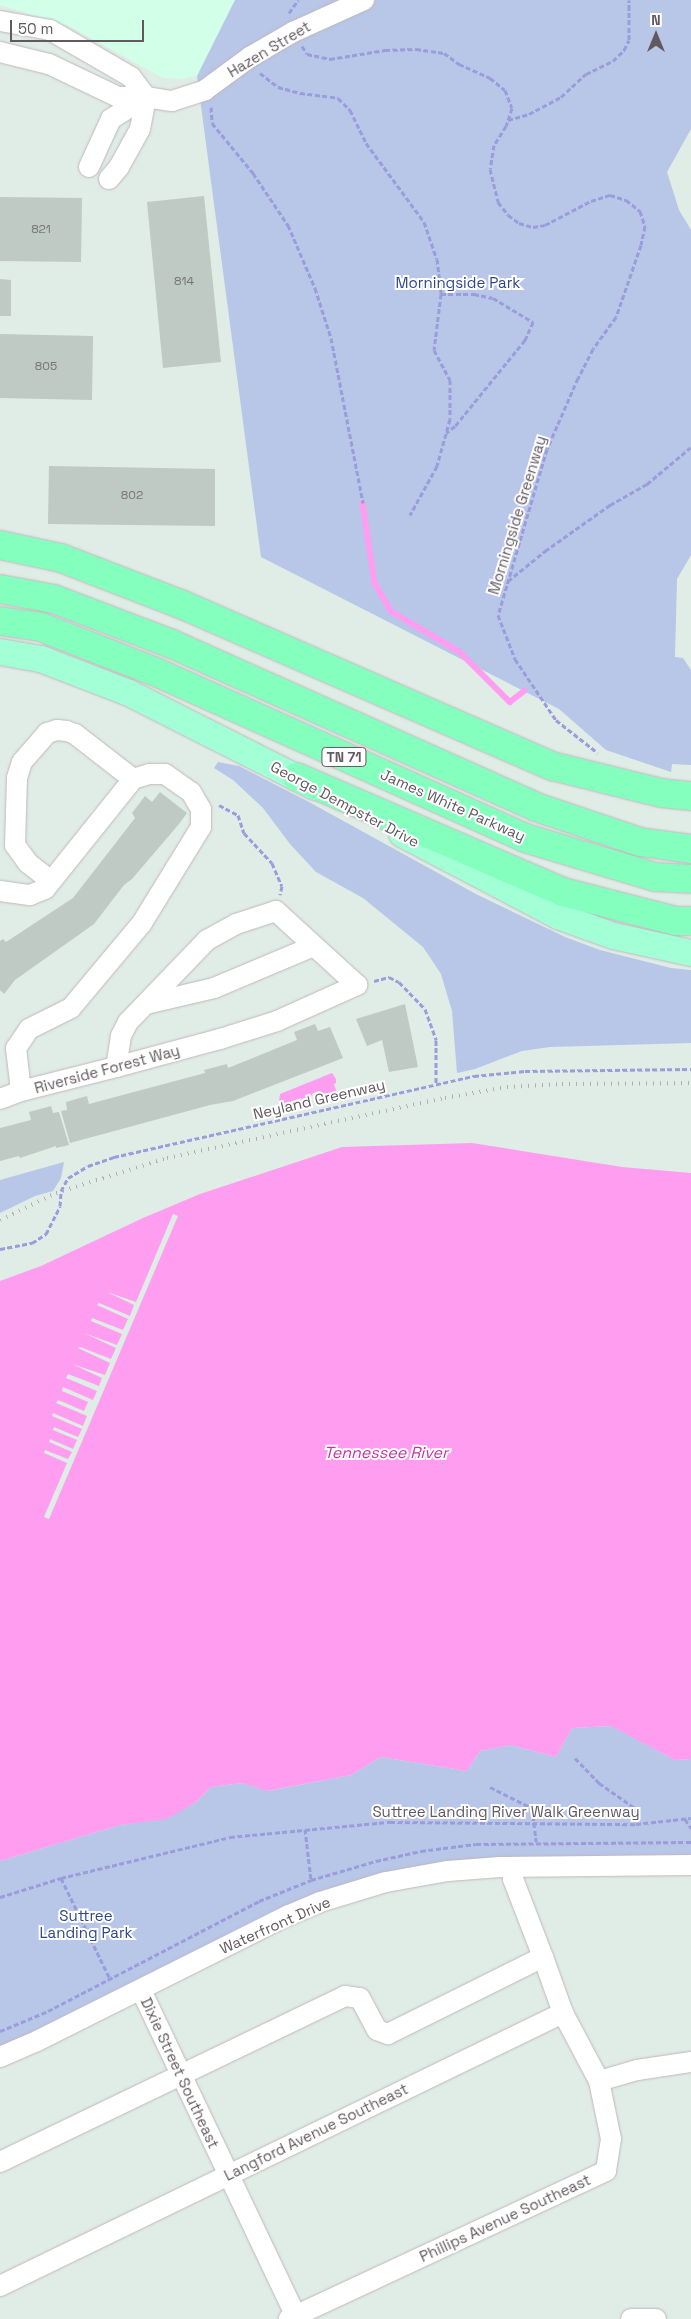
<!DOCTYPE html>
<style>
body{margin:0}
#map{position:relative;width:691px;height:2319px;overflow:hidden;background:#dfede6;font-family:"Space Grotesk",sans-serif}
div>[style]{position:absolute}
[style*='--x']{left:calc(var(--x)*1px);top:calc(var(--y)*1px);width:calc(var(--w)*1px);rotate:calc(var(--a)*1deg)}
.commercial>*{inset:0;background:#d2ffe8}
.green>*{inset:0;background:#b8c6e8}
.water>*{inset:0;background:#ff9df0}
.pier>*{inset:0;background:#dfede6}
.stream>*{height:5.5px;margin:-2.75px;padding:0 2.75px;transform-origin:2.75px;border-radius:2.75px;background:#ff9df0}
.building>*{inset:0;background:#becac3}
.path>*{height:3px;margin-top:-1.5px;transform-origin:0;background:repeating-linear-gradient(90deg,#9a9cdb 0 5px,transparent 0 7.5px)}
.roads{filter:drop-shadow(0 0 1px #c0b7bd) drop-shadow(0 0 1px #c0b7bd)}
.minor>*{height:20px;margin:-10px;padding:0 10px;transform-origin:10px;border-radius:10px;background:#fff}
.major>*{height:26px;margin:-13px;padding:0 13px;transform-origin:13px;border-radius:13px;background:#a2ffd6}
.highway>*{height:28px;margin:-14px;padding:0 14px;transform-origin:14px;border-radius:14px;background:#84ffbd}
.rail>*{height:4px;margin-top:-2px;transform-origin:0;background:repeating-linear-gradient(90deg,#afadae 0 1px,transparent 0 7px)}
span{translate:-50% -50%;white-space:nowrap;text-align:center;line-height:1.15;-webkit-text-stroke:4px #fff;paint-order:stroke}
.number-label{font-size:12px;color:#797478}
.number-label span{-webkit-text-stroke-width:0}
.shield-label span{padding:1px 4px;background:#fff;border:1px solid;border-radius:4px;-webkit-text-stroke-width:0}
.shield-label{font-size:14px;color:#62585f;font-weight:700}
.street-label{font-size:15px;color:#62585f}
.park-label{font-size:15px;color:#2e448b}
.water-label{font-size:16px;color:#c334a2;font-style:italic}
.north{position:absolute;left:631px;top:10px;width:50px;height:50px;-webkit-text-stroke:4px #fff;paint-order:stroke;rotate:0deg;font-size:14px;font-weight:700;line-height:20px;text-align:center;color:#62585f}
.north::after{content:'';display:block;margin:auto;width:18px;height:22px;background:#62585f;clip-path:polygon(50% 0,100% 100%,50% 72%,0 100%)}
.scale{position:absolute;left:10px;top:20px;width:134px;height:22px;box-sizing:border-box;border:2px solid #62585f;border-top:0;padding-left:6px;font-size:15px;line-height:18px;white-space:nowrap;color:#62585f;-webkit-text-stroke:4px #fff;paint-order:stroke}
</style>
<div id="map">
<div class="commercial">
<i style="clip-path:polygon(0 0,235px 0,197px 76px,181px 79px,163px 78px,67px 25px,0 5px)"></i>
</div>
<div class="green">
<i style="clip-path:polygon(235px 0,691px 0,691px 129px,667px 172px,679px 210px,691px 230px,691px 555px,677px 579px,675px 657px,683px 658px,691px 670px,691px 765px,672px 764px,671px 772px,606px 750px,559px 709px,261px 557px,197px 76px)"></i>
<i style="clip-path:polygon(218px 762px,239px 766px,309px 802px,476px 894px,565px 937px,600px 950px,671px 968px,691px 970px,691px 1043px,550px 1047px,522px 1051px,475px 1069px,457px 1073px,452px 1011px,441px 974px,423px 947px,363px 898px,316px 872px,290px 844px,263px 808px,233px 780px,214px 768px)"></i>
<i style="clip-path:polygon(64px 1162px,61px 1178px,53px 1191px,35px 1196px,0 1213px,0 1180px)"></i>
<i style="clip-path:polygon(612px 1726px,675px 1760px,691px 1759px,691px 1865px,538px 1866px,351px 1892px,0 2057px,0 1861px,120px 1825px,166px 1818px,195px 1803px,211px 1787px,242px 1783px,268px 1791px,351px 1775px,381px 1757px,467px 1771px,480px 1751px,511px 1745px,556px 1757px,572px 1728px)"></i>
</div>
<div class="water">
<i style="clip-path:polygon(332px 1073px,336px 1079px,336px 1083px,334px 1084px,337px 1093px,328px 1095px,319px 1091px,313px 1093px,309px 1099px,302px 1100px,301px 1098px,283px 1105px,279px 1101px,280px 1094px)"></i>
<i style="clip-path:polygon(472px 1143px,622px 1167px,691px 1173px,691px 1759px,675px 1760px,611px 1726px,572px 1728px,556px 1757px,511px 1745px,480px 1751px,467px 1771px,381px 1757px,351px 1775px,267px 1791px,242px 1783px,211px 1787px,195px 1803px,166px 1819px,120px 1825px,0 1861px,0 1281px,41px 1266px,143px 1218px,200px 1194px,342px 1147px)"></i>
</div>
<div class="pier">
<i style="clip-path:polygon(173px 1214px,178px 1216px,49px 1519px,44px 1517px,67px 1463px,44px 1453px,45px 1450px,68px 1459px,72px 1452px,49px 1442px,50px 1439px,73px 1449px,77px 1440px,53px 1430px,54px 1427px,78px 1437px,82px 1429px,52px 1416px,53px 1413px,83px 1426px,87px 1416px,56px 1403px,58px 1400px,84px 1411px,88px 1402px,62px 1391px,63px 1387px,93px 1400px,97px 1391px,66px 1378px,68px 1374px,99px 1386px,102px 1378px,72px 1364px,105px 1375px,110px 1363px,78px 1348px,80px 1347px,111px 1359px,116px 1348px,84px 1333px,117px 1345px,122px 1334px,91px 1321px,92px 1318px,123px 1330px,128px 1319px,97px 1305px,99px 1303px,130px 1316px,134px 1305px,107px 1292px,136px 1302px)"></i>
</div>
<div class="stream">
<i style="--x:363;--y:503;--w:81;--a:81.5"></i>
<i style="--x:375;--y:583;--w:32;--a:60"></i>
<i style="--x:391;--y:611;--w:80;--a:30.7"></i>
<i style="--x:460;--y:652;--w:71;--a:45"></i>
<i style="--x:510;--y:702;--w:18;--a:-38"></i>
</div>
<div class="building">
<i style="clip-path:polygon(204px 196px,221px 362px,163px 368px,147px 202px)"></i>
<i style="clip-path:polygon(0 197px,82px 198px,81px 262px,0 261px)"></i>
<i style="clip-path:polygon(0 279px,11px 280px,11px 316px,0 316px)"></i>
<i style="clip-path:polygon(0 334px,93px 336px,92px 400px,0 398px)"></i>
<i style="clip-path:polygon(49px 466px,215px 469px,215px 526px,48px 524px)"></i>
<i style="clip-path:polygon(160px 792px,187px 813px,179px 824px,132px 879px,124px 885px,94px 924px,15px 980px,4px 994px,0 990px,0 941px,3px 939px,6px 942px,73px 898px,135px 818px,132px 813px,145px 796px,152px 802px)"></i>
<i style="clip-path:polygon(405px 1004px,418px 1067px,389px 1072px,382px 1040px,367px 1046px,356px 1019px)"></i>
<i style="clip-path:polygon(315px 1024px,318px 1031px,330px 1027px,343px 1058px,233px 1101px,210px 1105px,70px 1143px,61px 1111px,67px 1110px,66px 1102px,87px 1096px,89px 1104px,205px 1073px,204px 1070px,227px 1064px,228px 1068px,233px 1066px,297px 1040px,294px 1032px)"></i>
<i style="clip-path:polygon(51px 1106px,53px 1113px,59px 1112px,69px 1145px,56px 1148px,56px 1146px,20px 1158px,19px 1156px,0 1161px,0 1128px,31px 1120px,29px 1112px)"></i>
</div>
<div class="path">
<i style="--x:289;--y:13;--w:16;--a:-55"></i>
<i style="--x:302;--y:46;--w:9;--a:58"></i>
<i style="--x:307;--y:54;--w:24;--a:12"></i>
<i style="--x:330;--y:59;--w:56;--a:-9.3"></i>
<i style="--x:385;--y:50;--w:31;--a:-2"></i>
<i style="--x:416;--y:49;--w:28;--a:8"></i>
<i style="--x:444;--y:53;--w:19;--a:36"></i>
<i style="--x:459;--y:64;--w:34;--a:24"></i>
<i style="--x:490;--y:78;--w:19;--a:39"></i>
<i style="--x:505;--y:90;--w:19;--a:69"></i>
<i style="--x:512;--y:108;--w:19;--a:108"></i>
<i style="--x:506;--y:126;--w:22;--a:122"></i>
<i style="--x:494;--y:145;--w:24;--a:99"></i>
<i style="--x:490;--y:169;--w:34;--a:76"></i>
<i style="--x:498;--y:202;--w:16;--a:52"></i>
<i style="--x:508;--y:215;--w:14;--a:36"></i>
<i style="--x:519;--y:223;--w:15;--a:16"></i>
<i style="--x:533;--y:227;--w:12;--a:-9"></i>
<i style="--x:545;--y:225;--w:52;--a:-27.6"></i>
<i style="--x:591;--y:201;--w:20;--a:-18"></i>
<i style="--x:610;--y:195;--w:17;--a:17"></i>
<i style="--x:626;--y:200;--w:18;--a:38"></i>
<i style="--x:640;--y:211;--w:16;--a:72"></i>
<i style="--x:645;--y:226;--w:19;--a:102"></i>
<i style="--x:641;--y:245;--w:76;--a:109.1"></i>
<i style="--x:616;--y:317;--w:39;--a:126"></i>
<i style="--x:593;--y:349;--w:33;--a:117"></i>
<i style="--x:578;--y:378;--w:77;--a:113.6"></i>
<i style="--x:547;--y:449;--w:173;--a:106.4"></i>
<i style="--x:498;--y:615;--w:47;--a:68.9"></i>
<i style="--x:515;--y:659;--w:73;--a:56.1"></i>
<i style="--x:556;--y:720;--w:53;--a:38.2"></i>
<i style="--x:260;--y:73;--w:23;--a:38"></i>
<i style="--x:278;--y:87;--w:23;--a:15"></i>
<i style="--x:300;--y:93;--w:38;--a:7"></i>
<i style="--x:338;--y:98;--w:17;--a:45"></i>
<i style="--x:350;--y:110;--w:37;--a:64"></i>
<i style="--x:366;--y:143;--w:98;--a:53.7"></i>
<i style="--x:424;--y:222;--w:39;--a:71"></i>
<i style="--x:437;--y:259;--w:35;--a:83"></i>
<i style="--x:441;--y:294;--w:56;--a:97.1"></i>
<i style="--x:434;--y:350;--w:34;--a:62"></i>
<i style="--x:450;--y:380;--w:39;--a:90"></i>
<i style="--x:450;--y:419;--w:49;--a:105.5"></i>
<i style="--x:437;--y:466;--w:56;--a:118.9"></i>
<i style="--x:211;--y:107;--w:16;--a:86"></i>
<i style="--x:212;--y:123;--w:65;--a:50.6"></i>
<i style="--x:253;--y:173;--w:63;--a:56.1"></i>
<i style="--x:288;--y:225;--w:69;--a:66.8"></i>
<i style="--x:315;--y:288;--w:52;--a:72.3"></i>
<i style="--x:331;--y:338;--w:168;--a:79"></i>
<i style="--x:508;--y:120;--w:22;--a:-16"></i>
<i style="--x:529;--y:114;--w:36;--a:-28"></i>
<i style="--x:561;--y:97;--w:34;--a:-43"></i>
<i style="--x:586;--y:74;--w:30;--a:-26"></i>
<i style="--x:613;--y:61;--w:16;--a:-45"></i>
<i style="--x:624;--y:50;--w:11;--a:-63"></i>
<i style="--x:629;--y:40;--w:40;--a:-90"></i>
<i style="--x:441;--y:294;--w:33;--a:0"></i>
<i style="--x:474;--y:294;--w:19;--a:12"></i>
<i style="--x:493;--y:298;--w:47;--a:31"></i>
<i style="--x:533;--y:322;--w:20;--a:114"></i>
<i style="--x:525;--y:340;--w:111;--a:129.1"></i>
<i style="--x:455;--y:426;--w:11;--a:142"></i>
<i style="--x:508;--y:581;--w:48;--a:-39"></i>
<i style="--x:545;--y:551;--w:80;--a:-35.3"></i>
<i style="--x:610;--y:505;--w:43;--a:-29.6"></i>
<i style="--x:647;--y:484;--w:57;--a:-40.1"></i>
<i style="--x:219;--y:805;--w:21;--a:28"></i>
<i style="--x:238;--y:815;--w:19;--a:72"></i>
<i style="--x:244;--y:833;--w:41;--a:47"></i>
<i style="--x:272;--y:863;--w:25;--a:67"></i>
<i style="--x:282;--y:886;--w:9;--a:103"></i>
<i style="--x:374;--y:981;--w:16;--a:-15"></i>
<i style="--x:389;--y:977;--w:11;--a:27"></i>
<i style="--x:399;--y:982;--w:37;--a:46"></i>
<i style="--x:425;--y:1009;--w:33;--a:70"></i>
<i style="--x:436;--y:1040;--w:44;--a:90"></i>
<i style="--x:0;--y:1249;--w:33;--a:-11"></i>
<i style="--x:32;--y:1243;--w:17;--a:-33"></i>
<i style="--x:46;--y:1234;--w:31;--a:-63"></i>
<i style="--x:60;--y:1206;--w:15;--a:-86"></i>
<i style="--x:61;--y:1191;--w:15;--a:-62"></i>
<i style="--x:68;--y:1178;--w:23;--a:-31"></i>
<i style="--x:88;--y:1166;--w:28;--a:-19"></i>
<i style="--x:114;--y:1157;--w:369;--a:-12.7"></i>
<i style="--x:474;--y:1076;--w:51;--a:-5.6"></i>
<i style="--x:525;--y:1071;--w:166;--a:-0.7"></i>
<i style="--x:575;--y:1758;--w:35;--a:46"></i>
<i style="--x:599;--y:1783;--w:44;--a:34.8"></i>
<i style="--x:635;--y:1808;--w:16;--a:86"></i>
<i style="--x:490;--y:1787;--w:47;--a:26.6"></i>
<i style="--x:532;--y:1808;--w:34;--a:83"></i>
<i style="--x:685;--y:1819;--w:11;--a:56"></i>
<i style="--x:305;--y:1829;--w:51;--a:83.3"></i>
<i style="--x:61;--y:1878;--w:112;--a:64.1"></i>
<i style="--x:0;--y:1897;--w:64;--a:-17.3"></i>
<i style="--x:61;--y:1878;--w:174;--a:-13.6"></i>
<i style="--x:230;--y:1837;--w:161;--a:-5.4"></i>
<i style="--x:390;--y:1822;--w:246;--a:0.5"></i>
<i style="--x:636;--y:1824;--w:55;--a:-6.2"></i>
<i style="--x:0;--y:2031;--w:52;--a:-22.6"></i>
<i style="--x:48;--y:2011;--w:238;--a:-27.5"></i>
<i style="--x:259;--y:1901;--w:56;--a:-22"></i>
<i style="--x:311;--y:1880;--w:68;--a:-16.3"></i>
<i style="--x:376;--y:1861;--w:46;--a:-12.5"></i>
<i style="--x:421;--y:1851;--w:55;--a:-7.3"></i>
<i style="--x:476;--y:1844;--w:215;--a:-0.5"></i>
</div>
<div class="roads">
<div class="minor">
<i style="--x:0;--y:21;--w:51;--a:10.2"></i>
<i style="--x:50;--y:30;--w:94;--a:30.1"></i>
<i style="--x:131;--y:77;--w:25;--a:53"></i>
<i style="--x:0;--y:52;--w:50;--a:13.8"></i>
<i style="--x:49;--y:64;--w:76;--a:25.6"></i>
<i style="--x:118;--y:97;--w:28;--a:0"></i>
<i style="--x:146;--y:97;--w:26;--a:9"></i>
<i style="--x:172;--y:101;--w:35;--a:-18"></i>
<i style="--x:205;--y:90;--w:56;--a:-36.3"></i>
<i style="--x:250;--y:57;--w:50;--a:-30.2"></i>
<i style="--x:293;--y:32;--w:78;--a:-24.3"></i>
<i style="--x:89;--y:167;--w:53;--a:-65.4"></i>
<i style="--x:111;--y:119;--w:41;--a:-32.2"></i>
<i style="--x:109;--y:179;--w:16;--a:-50"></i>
<i style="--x:119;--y:167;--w:43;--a:-61.1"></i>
<i style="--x:140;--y:129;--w:33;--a:-79"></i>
<i style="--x:51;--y:881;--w:29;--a:-142"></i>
<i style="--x:28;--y:863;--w:22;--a:-126"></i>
<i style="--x:15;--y:845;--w:67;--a:-88.3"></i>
<i style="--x:17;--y:778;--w:17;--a:-73"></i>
<i style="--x:22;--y:762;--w:38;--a:-49"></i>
<i style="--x:47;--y:733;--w:10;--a:-17"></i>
<i style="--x:57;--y:730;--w:10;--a:6"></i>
<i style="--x:67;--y:731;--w:9;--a:21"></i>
<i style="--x:75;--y:734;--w:73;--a:37.8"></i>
<i style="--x:0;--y:891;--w:30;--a:8"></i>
<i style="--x:30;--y:895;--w:16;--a:-22"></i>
<i style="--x:45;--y:889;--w:141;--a:-51.3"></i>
<i style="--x:133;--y:779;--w:17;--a:-17"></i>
<i style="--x:149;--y:774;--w:16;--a:0"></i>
<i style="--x:165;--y:774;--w:32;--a:35"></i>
<i style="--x:191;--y:792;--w:20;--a:60"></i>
<i style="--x:201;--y:809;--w:18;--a:90"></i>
<i style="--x:201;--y:827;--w:113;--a:121.6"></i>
<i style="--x:142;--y:923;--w:111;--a:129.9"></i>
<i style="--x:71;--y:1008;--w:47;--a:153.4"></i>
<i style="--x:29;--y:1029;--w:23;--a:124"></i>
<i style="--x:16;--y:1048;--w:43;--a:83.4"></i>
<i style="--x:21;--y:1091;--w:98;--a:-14.2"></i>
<i style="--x:116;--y:1067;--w:108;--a:-15.1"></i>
<i style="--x:220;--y:1039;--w:60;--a:-17.5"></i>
<i style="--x:277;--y:1021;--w:88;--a:-24.2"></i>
<i style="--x:357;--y:985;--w:110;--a:-137.6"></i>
<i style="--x:276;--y:911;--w:42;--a:162"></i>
<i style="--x:236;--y:924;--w:33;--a:151"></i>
<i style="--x:207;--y:940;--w:114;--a:133.9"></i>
<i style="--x:128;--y:1022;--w:16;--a:117"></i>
<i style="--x:121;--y:1036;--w:31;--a:99"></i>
<i style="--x:146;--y:1004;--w:70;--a:-13.2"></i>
<i style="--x:214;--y:988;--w:108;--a:-22.8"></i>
<i style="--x:0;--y:1099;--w:22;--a:-21"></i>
<i style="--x:543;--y:1957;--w:59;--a:70.3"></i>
<i style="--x:141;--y:1990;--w:364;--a:64.6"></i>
<i style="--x:0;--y:2057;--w:40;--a:-23.4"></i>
<i style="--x:37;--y:2041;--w:280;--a:-26.6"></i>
<i style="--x:287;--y:1916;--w:36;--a:-23"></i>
<i style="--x:320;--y:1902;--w:69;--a:-16.9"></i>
<i style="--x:386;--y:1882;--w:63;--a:-10.1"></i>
<i style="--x:448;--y:1871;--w:52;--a:-4.4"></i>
<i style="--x:500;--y:1867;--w:191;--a:-0.6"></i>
<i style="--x:599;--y:2081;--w:40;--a:-16"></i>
<i style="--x:637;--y:2070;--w:55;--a:-8.4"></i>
<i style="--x:0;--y:2162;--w:383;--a:-25.7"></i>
<i style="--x:345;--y:1996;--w:15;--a:8"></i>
<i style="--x:360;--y:1998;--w:36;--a:62"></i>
<i style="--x:377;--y:2030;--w:12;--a:20"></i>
<i style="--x:388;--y:2034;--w:173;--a:-26.4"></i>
<i style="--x:543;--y:1957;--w:84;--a:-111"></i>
<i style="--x:513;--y:1879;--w:12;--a:-95"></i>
<i style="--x:0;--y:2286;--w:626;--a:-25.87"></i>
<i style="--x:563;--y:2013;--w:77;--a:62.1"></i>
<i style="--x:599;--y:2081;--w:59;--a:78.3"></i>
<i style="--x:611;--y:2139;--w:32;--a:99"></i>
<i style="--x:606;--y:2171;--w:350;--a:155"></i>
<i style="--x:631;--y:2319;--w:25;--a:0"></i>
</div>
<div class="major">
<i style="--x:0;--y:652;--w:42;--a:9.7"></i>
<i style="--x:41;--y:659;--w:94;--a:21.1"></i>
<i style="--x:129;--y:693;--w:208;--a:26.8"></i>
<i style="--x:402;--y:834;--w:176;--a:27.7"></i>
<i style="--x:558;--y:916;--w:59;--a:19.7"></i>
<i style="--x:614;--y:936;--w:79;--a:12.4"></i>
</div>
<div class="highway">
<i style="--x:0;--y:545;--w:62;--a:12"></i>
<i style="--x:61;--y:558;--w:131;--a:21.1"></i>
<i style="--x:183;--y:605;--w:403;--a:23.6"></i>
<i style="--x:552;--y:766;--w:112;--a:13.9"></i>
<i style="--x:661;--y:793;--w:30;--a:6"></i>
<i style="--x:0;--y:589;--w:55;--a:10.5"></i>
<i style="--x:54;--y:599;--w:126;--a:20.9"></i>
<i style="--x:172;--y:644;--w:399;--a:24.1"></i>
<i style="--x:536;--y:807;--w:110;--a:18.6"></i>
<i style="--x:640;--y:842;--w:51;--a:7.8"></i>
<i style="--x:0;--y:621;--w:41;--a:8.3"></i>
<i style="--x:41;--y:627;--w:123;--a:21.4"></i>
<i style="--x:156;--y:672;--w:405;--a:24.2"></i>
<i style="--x:525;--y:838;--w:136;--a:16.7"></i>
<i style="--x:655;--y:877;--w:36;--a:3"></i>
<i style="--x:297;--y:777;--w:290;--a:23.4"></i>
<i style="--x:563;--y:892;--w:117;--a:14.4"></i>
<i style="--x:676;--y:921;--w:15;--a:0"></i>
</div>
</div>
<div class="rail">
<i style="--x:0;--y:1220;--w:62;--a:-25.7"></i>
<i style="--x:56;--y:1193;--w:116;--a:-17.5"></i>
<i style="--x:167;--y:1158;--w:284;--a:-12.2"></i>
<i style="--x:445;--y:1098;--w:63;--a:-10.1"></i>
<i style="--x:507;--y:1087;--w:55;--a:-3.1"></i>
<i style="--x:562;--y:1084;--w:129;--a:-0.4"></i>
</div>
<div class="number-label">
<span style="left:41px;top:230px">821</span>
<span style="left:184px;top:282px">814</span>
<span style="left:46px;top:367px">805</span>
<span style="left:132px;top:496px">802</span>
</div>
<div class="shield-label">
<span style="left:344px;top:757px">TN 71</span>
</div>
<div class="street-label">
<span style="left:269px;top:49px;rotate:-31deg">Hazen Street</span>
<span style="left:517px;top:515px;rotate:-73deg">Morningside Greenway</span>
<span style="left:345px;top:804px;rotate:28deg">George Dempster Drive</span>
<span style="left:453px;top:805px;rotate:24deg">James White Parkway</span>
<span style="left:107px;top:1069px;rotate:-15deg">Riverside Forest Way</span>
<span style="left:319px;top:1099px;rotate:-13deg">Neyland Greenway</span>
<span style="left:506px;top:1812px">Suttree Landing River Walk Greenway</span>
<span style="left:275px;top:1925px;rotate:-24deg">Waterfront Drive</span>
<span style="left:180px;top:2073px;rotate:65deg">Dixie Street Southeast</span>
<span style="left:316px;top:2132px;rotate:-26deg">Langford Avenue Southeast</span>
<span style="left:505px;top:2218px;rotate:-25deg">Phillips Avenue Southeast</span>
</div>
<div class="park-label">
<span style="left:458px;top:283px">Morningside Park</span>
<span style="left:86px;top:1924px">Suttree<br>Landing Park</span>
</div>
<div class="water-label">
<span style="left:386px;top:1453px">Tennessee River</span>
</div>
<div class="north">N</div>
<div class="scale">50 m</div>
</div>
